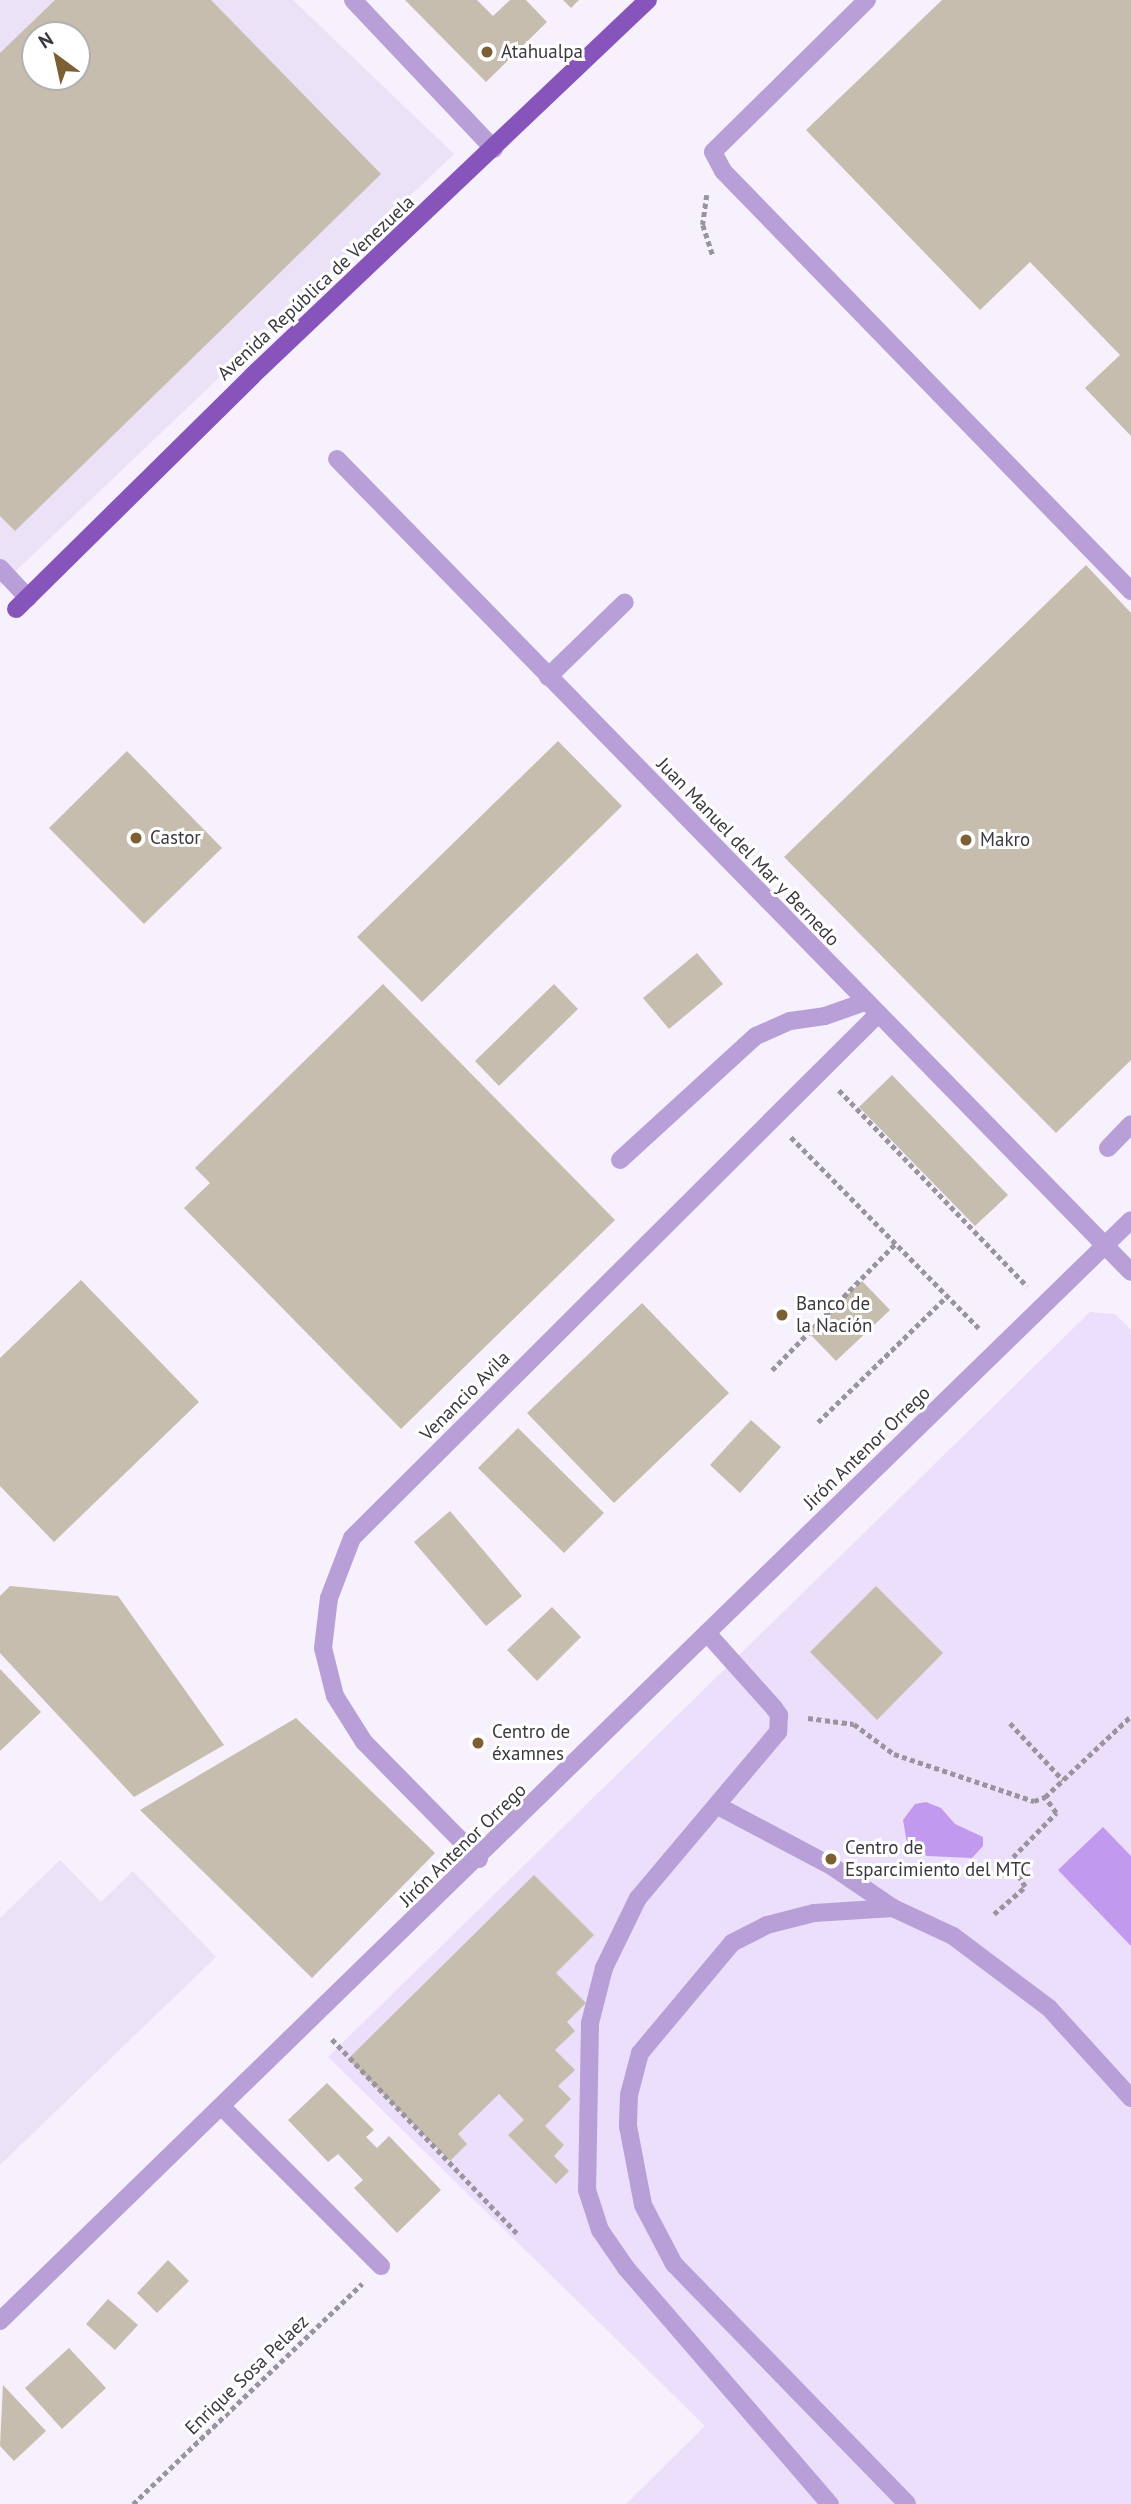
<!DOCTYPE html>
<meta charset="utf-8">
<style>
body{margin:0}
#map{position:relative;width:1131px;height:2504px;overflow:hidden;background:#f6f1fd;font-family:"PT Sans",sans-serif}
div>[style]{position:absolute}
[style*='--x']{left:calc(var(--x)*1px);top:calc(var(--y)*1px);width:calc(var(--w)*1px);rotate:calc(var(--a)*1deg)}
.built>*{inset:0;background:#ebe2f8}
.green>*{inset:0;background:#ebdffb}
.water>*{inset:0;background:#c19aef}
.building>*{inset:0;background:#c6bdaf}
.path>*{height:4.5px;margin-top:-2.25px;transform-origin:0;background:repeating-linear-gradient(90deg,#99959e 0 5px,transparent 0 8.5px)}
.minor>*{height:18px;margin:-9px;padding:0 9px;transform-origin:9px;border-radius:9px;background:#b89fd7}
.major>*{height:18px;margin:-9px;padding:0 9px;transform-origin:9px;border-radius:9px;background:#8654ba}
.dots>*{width:19px;height:19px;translate:-50% -50%;box-sizing:border-box;border:4px solid #fff;border-radius:50%}
span{translate:-50% -50%;white-space:nowrap;text-align:center;line-height:1.15;-webkit-text-stroke:6px #fff;paint-order:stroke}
.poi-label{font-size:19px;color:#3b393f}
.left{translate:0 -50%;text-align:left}
.street-label{font-size:19px;color:#3b393f}
.north{position:absolute;left:21px;top:21px;width:70px;height:70px;box-sizing:border-box;background:#fff;border:2px solid #b1b0b2;border-radius:50%;rotate:327deg;font-size:19px;font-weight:700;line-height:28px;text-align:center;color:#3b393f}
.north::after{content:'';display:block;margin:auto;width:24px;height:32px;background:#7c5f32;clip-path:polygon(50% 0,100% 100%,50% 72%,0 100%)}
</style>
<div id="map">
<div class="built">
<i style="clip-path:polygon(evenodd,0 0,293px 0,454px 154px,0 586px,0 0,35px 35px,77px 35px,77px 77px,35px 77px,35px 35px)"></i>
<i style="clip-path:polygon(60px 1860px,101px 1902px,133px 1871px,216px 1957px,0 2165px,0 1918px)"></i>
</div>
<div class="green">
<i style="clip-path:polygon(1090px 1312px,1115px 1314px,1131px 1330px,1131px 2504px,626px 2504px,705px 2426px,328px 2057px)"></i>
</div>
<div class="water">
<i style="clip-path:polygon(926px 1802px,941px 1808px,955px 1824px,983px 1837px,983px 1846px,972px 1858px,927px 1856px,907px 1843px,903px 1820px,915px 1804px)"></i>
<i style="clip-path:polygon(1103px 1827px,1131px 1856px,1131px 1946px,1058px 1870px)"></i>
</div>
<div class="building">
<i style="clip-path:polygon(evenodd,55px 0,211px 0,381px 174px,15px 531px,0 516px,0 53px,55px 0,35px 35px,77px 35px,77px 77px,35px 77px,35px 35px)"></i>
<i style="clip-path:polygon(405px 0,477px 0,493px 16px,510px 0,526px 0,547px 22px,486px 82px)"></i>
<i style="clip-path:polygon(563px 0,579px 0,571px 8px)"></i>
<i style="clip-path:polygon(942px 0,1131px 0,1131px 436px,1085px 388px,1120px 355px,1030px 262px,980px 310px,806px 130px)"></i>
<i style="clip-path:polygon(1086px 565px,1131px 613px,1131px 1060px,1056px 1133px,784px 857px)"></i>
<i style="clip-path:polygon(558px 741px,622px 806px,422px 1002px,357px 937px)"></i>
<i style="clip-path:polygon(127px 751px,222px 848px,144px 924px,49px 828px)"></i>
<i style="clip-path:polygon(697px 953px,723px 984px,669px 1029px,643px 998px)"></i>
<i style="clip-path:polygon(383px 984px,615px 1220px,401px 1429px,184px 1208px,210px 1183px,195px 1168px)"></i>
<i style="clip-path:polygon(554px 984px,578px 1009px,499px 1086px,475px 1061px)"></i>
<i style="clip-path:polygon(892px 1075px,1008px 1195px,975px 1226px,859px 1107px)"></i>
<i style="clip-path:polygon(81px 1280px,199px 1402px,54px 1542px,0 1486px,0 1358px)"></i>
<i style="clip-path:polygon(862px 1281px,890px 1310px,836px 1361px,808px 1332px)"></i>
<i style="clip-path:polygon(642px 1303px,729px 1393px,614px 1503px,527px 1413px)"></i>
<i style="clip-path:polygon(751px 1420px,781px 1447px,740px 1493px,710px 1465px)"></i>
<i style="clip-path:polygon(518px 1428px,604px 1513px,564px 1553px,478px 1468px)"></i>
<i style="clip-path:polygon(450px 1511px,522px 1596px,486px 1626px,414px 1542px)"></i>
<i style="clip-path:polygon(10px 1586px,118px 1596px,224px 1745px,134px 1797px,0 1653px,0 1596px)"></i>
<i style="clip-path:polygon(876px 1586px,943px 1653px,877px 1720px,810px 1652px)"></i>
<i style="clip-path:polygon(552px 1607px,581px 1637px,537px 1681px,507px 1650px)"></i>
<i style="clip-path:polygon(0 1669px,41px 1712px,0 1751px)"></i>
<i style="clip-path:polygon(296px 1718px,435px 1853px,312px 1978px,140px 1810px)"></i>
<i style="clip-path:polygon(534px 1875px,594px 1935px,556px 1973px,586px 2003px,567px 2022px,575px 2031px,555px 2050px,575px 2070px,558px 2086px,571px 2099px,545px 2126px,564px 2145px,554px 2156px,569px 2171px,556px 2184px,508px 2135px,524px 2120px,499px 2094px,458px 2134px,467px 2144px,450px 2161px,348px 2059px)"></i>
<i style="clip-path:polygon(327px 2083px,374px 2130px,366px 2137px,377px 2148px,389px 2136px,441px 2190px,397px 2233px,354px 2188px,363px 2180px,338px 2154px,328px 2162px,288px 2120px)"></i>
<i style="clip-path:polygon(168px 2260px,189px 2281px,157px 2313px,137px 2293px)"></i>
<i style="clip-path:polygon(108px 2299px,138px 2325px,115px 2350px,86px 2324px)"></i>
<i style="clip-path:polygon(69px 2348px,106px 2388px,62px 2429px,25px 2388px)"></i>
<i style="clip-path:polygon(3px 2385px,46px 2431px,14px 2461px,0 2446px)"></i>
</div>
<div class="path">
<i style="--x:707;--y:195;--w:30;--a:98"></i>
<i style="--x:703;--y:225;--w:33;--a:72"></i>
<i style="--x:839;--y:1090;--w:272;--a:46.2"></i>
<i style="--x:791;--y:1137;--w:268;--a:45.5"></i>
<i style="--x:772;--y:1370;--w:176;--a:-45.7"></i>
<i style="--x:818;--y:1422;--w:180;--a:-44.3"></i>
<i style="--x:808;--y:1718;--w:46;--a:7.4"></i>
<i style="--x:854;--y:1724;--w:50;--a:36.9"></i>
<i style="--x:894;--y:1754;--w:148;--a:18.6"></i>
<i style="--x:1034;--y:1801;--w:12;--a:-20"></i>
<i style="--x:1045;--y:1797;--w:118;--a:-43.3"></i>
<i style="--x:1010;--y:1723;--w:78;--a:47.1"></i>
<i style="--x:994;--y:1914;--w:41;--a:-41.1"></i>
<i style="--x:1025;--y:1887;--w:25;--a:-119"></i>
<i style="--x:1013;--y:1865;--w:8;--a:-90"></i>
<i style="--x:1013;--y:1857;--w:62;--a:-45.7"></i>
<i style="--x:1056;--y:1813;--w:19;--a:-125"></i>
<i style="--x:332;--y:2039;--w:268;--a:46.4"></i>
<i style="--x:133;--y:2504;--w:318;--a:-43.9"></i>
</div>
<div class="minor">
<i style="--x:353;--y:0;--w:205;--a:46.6"></i>
<i style="--x:867;--y:0;--w:216;--a:135.4"></i>
<i style="--x:713;--y:152;--w:21;--a:62"></i>
<i style="--x:723;--y:171;--w:586;--a:45.83"></i>
<i style="--x:337;--y:459;--w:1136;--a:45.68"></i>
<i style="--x:0;--y:568;--w:41;--a:47"></i>
<i style="--x:548;--y:677;--w:107;--a:-44.2"></i>
<i style="--x:1108;--y:1148;--w:33;--a:-46"></i>
<i style="--x:620;--y:1160;--w:184;--a:-42.4"></i>
<i style="--x:756;--y:1036;--w:37;--a:-24"></i>
<i style="--x:790;--y:1021;--w:35;--a:-8"></i>
<i style="--x:825;--y:1016;--w:42;--a:-19.3"></i>
<i style="--x:707;--y:1633;--w:101;--a:48.2"></i>
<i style="--x:774;--y:1708;--w:9;--a:54"></i>
<i style="--x:779;--y:1715;--w:17;--a:93"></i>
<i style="--x:778;--y:1732;--w:217;--a:130.1"></i>
<i style="--x:638;--y:1898;--w:78;--a:115.9"></i>
<i style="--x:604;--y:1968;--w:57;--a:104.3"></i>
<i style="--x:590;--y:2023;--w:167;--a:91"></i>
<i style="--x:587;--y:2190;--w:42;--a:72"></i>
<i style="--x:600;--y:2230;--w:46;--a:55.6"></i>
<i style="--x:626;--y:2268;--w:312;--a:49.2"></i>
<i style="--x:718;--y:1806;--w:130;--a:27.9"></i>
<i style="--x:833;--y:1867;--w:73;--a:34.3"></i>
<i style="--x:893;--y:1908;--w:66;--a:25"></i>
<i style="--x:953;--y:1936;--w:120;--a:36.9"></i>
<i style="--x:1049;--y:2008;--w:122;--a:47.7"></i>
<i style="--x:479;--y:1859;--w:164;--a:-134.5"></i>
<i style="--x:364;--y:1742;--w:54;--a:-122.2"></i>
<i style="--x:335;--y:1696;--w:49;--a:-104"></i>
<i style="--x:323;--y:1648;--w:50;--a:-83.2"></i>
<i style="--x:329;--y:1598;--w:64;--a:-69"></i>
<i style="--x:352;--y:1538;--w:742;--a:-44.89"></i>
<i style="--x:893;--y:1908;--w:79;--a:176.4"></i>
<i style="--x:814;--y:1913;--w:49;--a:165.7"></i>
<i style="--x:767;--y:1925;--w:39;--a:153"></i>
<i style="--x:732;--y:1943;--w:143;--a:129.9"></i>
<i style="--x:640;--y:2053;--w:43;--a:104.7"></i>
<i style="--x:629;--y:2095;--w:31;--a:92"></i>
<i style="--x:628;--y:2126;--w:80;--a:79.2"></i>
<i style="--x:643;--y:2205;--w:67;--a:62.3"></i>
<i style="--x:674;--y:2264;--w:334;--a:45.8"></i>
<i style="--x:222;--y:2107;--w:225;--a:45"></i>
<i style="--x:0;--y:2321;--w:1578;--a:-44.23"></i>
</div>
<div class="major">
<i style="--x:16;--y:609;--w:332;--a:-44.6"></i>
<i style="--x:252;--y:376;--w:546;--a:-43.52"></i>
</div>
<div class="dots">
<i style="left:487px;top:52px;background:#7c5f32"></i>
<i style="left:136px;top:838px;background:#7c5f32"></i>
<i style="left:966px;top:840px;background:#7c5f32"></i>
<i style="left:782px;top:1315px;background:#7c5f32"></i>
<i style="left:478px;top:1743px;background:#7c5f32"></i>
<i style="left:831px;top:1859px;background:#7c5f32"></i>
</div>
<div class="poi-label">
<span class="left" style="left:501px;top:52px">Atahualpa</span>
<span class="left" style="left:150px;top:838px">Castor</span>
<span class="left" style="left:980px;top:840px">Makro</span>
<span class="left" style="left:796px;top:1315px">Banco de<br>la Nación</span>
<span class="left" style="left:492px;top:1743px">Centro de<br>éxamnes</span>
<span class="left" style="left:845px;top:1859px">Centro de<br>Esparcimiento del MTC</span>
</div>
<div class="street-label">
<span style="left:316px;top:288px;rotate:-43deg">Avenida República de Venezuela</span>
<span style="left:748px;top:852px;rotate:46deg">Juan Manuel del Mar y Bernedo</span>
<span style="left:465px;top:1396px;rotate:-45deg">Venancio Avila</span>
<span style="left:867px;top:1448px;rotate:-44deg">Jirón Antenor Orrego</span>
<span style="left:463px;top:1845px;rotate:-44deg">Jirón Antenor Orrego</span>
<span style="left:247px;top:2375px;rotate:-44deg">Enrique Sosa Pelaez</span>
</div>
<div class="north">N</div>
</div>
